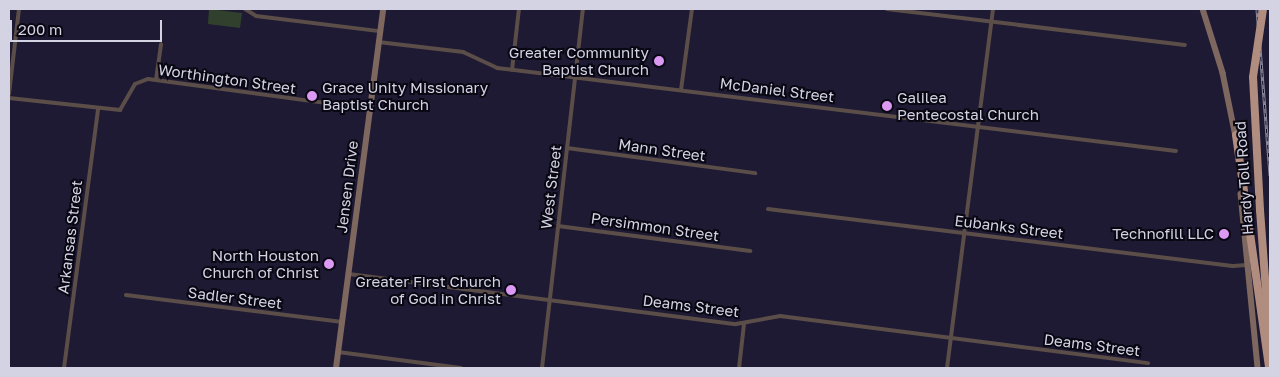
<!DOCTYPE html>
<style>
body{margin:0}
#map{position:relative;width:1279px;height:377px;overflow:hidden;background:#1e1a33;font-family:"Golos Text",sans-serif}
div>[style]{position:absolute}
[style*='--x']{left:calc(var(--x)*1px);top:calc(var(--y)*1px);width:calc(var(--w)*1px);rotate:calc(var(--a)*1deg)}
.green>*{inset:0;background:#31402c}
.street>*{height:4px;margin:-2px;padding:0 2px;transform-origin:2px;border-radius:2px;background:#5b4d48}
.secondary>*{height:5.5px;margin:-2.75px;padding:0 2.75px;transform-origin:2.75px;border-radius:2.75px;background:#7e675e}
.highway>*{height:8px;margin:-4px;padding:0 4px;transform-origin:4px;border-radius:4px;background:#b18d80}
.rail>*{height:3px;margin-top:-1.5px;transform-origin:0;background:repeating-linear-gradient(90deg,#080712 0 4px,#8e8ca0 0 8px);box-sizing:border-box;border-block:1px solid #8e8ca0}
.highway-bridge>*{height:8px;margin:-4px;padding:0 4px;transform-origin:4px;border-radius:4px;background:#b18d80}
.dots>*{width:14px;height:14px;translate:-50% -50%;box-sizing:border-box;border:2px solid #080712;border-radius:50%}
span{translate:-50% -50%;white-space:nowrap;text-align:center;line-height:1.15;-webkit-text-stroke:4px #080712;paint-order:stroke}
.poi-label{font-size:15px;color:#d4d3e4}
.right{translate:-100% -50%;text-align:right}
.left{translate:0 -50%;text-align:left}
.street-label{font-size:15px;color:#d4d3e4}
.frame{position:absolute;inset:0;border:10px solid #d4d3e4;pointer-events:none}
.scale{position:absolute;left:10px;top:20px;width:152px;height:22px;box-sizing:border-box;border:2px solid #d4d3e4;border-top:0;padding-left:6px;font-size:15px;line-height:18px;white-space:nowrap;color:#d4d3e4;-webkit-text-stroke:4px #080712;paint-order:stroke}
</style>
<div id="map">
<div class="green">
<i style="clip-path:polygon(209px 9px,242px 13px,240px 28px,208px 24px)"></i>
</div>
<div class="street">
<i style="--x:245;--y:9;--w:13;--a:32"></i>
<i style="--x:256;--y:16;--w:124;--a:7"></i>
<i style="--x:887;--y:9;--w:300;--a:6.9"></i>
<i style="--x:378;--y:42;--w:86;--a:6.7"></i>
<i style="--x:463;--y:52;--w:38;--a:25"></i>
<i style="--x:497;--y:68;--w:684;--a:6.97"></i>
<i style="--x:512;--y:70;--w:61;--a:-83.5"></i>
<i style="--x:156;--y:80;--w:36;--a:-82"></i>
<i style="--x:681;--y:90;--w:82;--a:-82.3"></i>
<i style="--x:9;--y:94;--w:86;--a:-83.3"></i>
<i style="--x:9;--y:98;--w:112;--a:6.2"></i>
<i style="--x:120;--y:110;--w:30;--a:-60"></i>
<i style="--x:135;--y:84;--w:14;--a:-21"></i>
<i style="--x:148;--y:79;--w:223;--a:7.7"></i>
<i style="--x:567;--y:148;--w:190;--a:7.6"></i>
<i style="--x:768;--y:209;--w:468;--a:7"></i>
<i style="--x:1233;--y:266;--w:14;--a:-4"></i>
<i style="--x:558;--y:226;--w:194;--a:7.4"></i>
<i style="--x:349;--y:274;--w:390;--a:7.4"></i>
<i style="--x:736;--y:324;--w:45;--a:-10.3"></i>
<i style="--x:780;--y:316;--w:371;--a:7.3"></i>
<i style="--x:126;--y:295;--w:218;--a:7.1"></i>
<i style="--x:338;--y:352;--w:124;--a:7.4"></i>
<i style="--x:64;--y:368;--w:261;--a:-82.5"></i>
<i style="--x:542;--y:368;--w:361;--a:-83.5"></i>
<i style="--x:739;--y:368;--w:44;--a:-83.5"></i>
<i style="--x:947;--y:368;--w:362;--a:-82.7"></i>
</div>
<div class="secondary">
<i style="--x:1203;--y:9;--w:67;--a:72.6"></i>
<i style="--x:1223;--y:73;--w:65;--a:78.5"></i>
<i style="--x:1241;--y:194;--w:175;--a:84.4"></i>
<i style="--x:336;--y:368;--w:362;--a:-82.5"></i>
</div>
<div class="highway">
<i style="--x:1236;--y:135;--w:235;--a:81.9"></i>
<i style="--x:1260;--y:210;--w:135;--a:85.8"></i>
</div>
<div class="rail">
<i style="--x:1257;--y:9;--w:167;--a:85.5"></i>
</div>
<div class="highway-bridge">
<i style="--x:1260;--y:210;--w:133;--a:-93"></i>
<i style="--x:1253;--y:77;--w:69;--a:-81.6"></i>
</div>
<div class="dots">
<i style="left:659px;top:61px;background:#dc99f4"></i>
<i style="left:312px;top:96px;background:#dc99f4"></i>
<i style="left:887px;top:106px;background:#dc99f4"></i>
<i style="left:1224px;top:234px;background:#dc99f4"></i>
<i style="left:329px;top:264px;background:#dc99f4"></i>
<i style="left:511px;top:290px;background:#dc99f4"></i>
</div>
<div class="poi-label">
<span class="right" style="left:649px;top:61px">Greater Community<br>Baptist Church</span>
<span class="left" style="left:322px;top:96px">Grace Unity Missionary<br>Baptist Church</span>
<span class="left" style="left:897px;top:106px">Galilea<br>Pentecostal Church</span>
<span class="right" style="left:1214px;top:234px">Technofill LLC</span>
<span class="right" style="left:319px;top:264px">North Houston<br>Church of Christ</span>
<span class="right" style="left:501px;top:290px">Greater First Church<br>of God in Christ</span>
</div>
<div class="street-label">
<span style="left:227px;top:79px;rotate:8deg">Worthington Street</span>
<span style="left:777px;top:90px;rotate:7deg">McDaniel Street</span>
<span style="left:662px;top:150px;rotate:8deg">Mann Street</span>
<span style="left:1244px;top:178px;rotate:-94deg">Hardy Toll Road</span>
<span style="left:347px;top:187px;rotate:-83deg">Jensen Drive</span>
<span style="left:551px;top:187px;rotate:-83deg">West Street</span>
<span style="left:655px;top:227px;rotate:8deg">Persimmon Street</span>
<span style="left:1009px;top:227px;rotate:7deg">Eubanks Street</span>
<span style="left:70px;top:237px;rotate:-83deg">Arkansas Street</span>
<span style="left:235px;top:298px;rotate:7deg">Sadler Street</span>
<span style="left:691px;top:306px;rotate:7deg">Deams Street</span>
<span style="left:1092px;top:345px;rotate:7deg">Deams Street</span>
</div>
<div class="frame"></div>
<div class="scale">200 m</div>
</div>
